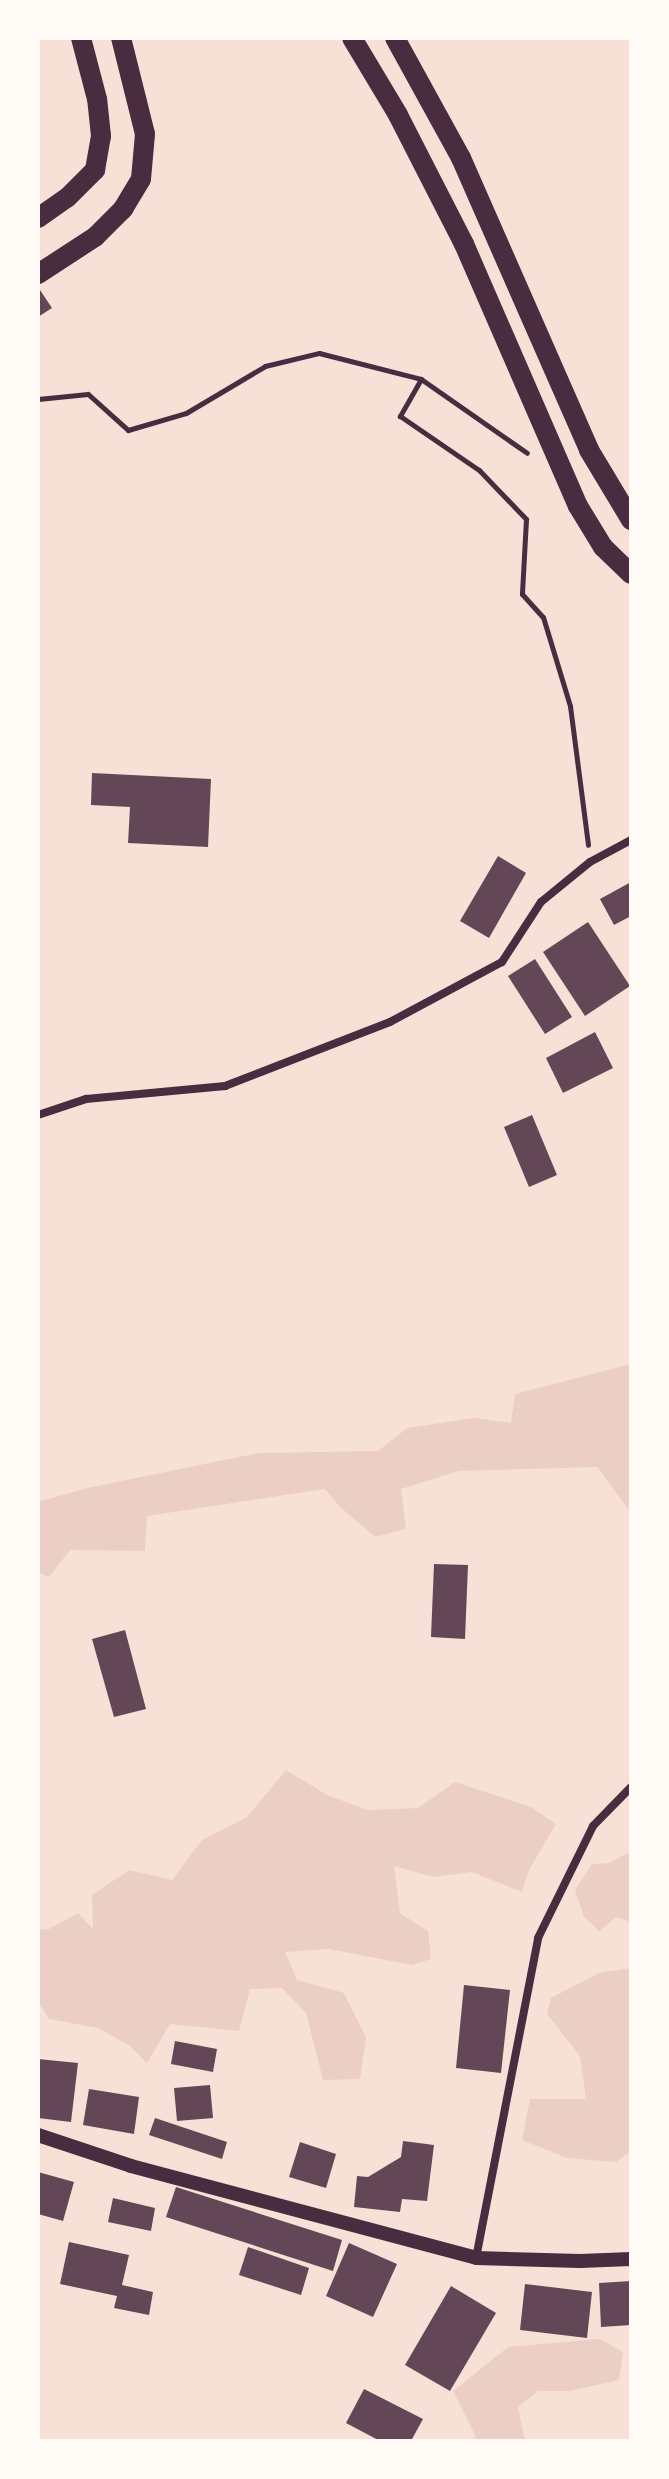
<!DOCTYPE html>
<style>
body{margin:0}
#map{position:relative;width:669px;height:2479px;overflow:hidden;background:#f7e1d7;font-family:Lato,sans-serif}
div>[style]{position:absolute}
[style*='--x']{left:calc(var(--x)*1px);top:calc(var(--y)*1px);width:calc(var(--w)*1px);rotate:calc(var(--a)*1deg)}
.green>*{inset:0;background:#ebcfc5}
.building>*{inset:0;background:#644757}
.path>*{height:5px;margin:-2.5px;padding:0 2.5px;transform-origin:2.5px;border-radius:2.5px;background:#4a2c40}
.minor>*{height:8px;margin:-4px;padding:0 4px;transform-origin:4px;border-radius:4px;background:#4a2c40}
.tertiary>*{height:14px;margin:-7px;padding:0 7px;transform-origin:7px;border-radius:7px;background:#4a2c40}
.primary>*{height:20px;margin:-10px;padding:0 10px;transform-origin:10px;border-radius:10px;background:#4a2c40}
span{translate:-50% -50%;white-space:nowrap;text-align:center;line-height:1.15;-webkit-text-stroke:6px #fffaf5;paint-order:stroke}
.frame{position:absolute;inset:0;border:40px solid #fffaf5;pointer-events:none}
</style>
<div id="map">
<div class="green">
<i style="clip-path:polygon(631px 1364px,629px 1510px,597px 1467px,459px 1471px,401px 1489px,406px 1529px,375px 1537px,339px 1506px,325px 1489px,147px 1516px,145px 1551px,70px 1550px,49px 1577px,38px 1572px,38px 1502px,87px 1488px,259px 1453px,378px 1451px,407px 1428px,474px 1418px,511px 1423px,515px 1394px)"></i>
<i style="clip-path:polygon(286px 1770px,327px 1795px,368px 1810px,418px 1808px,455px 1782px,531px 1807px,556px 1824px,529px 1870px,522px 1892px,472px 1872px,433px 1877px,394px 1866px,400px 1913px,428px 1931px,431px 1959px,412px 1965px,329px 1949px,285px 1952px,297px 1980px,344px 1993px,366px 2037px,360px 2079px,323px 2080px,306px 2013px,282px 1988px,250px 1989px,239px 2031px,170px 2024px,147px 2063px,130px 2046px,98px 2028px,49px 2019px,38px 2002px,38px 1930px,49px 1929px,78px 1913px,93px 1929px,92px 1895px,129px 1870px,172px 1880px,202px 1840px,247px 1817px)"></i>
<i style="clip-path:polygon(626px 1854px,631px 1854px,631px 1922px,616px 1917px,599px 1931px,584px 1917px,575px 1890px,592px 1864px,609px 1863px)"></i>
<i style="clip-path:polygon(631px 1968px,631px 2151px,616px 2162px,567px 2158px,522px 2140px,530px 2099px,586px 2099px,580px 2056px,547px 2014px,551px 1998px,599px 1973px)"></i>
<i style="clip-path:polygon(600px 2339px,623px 2352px,619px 2380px,570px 2391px,538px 2391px,518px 2407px,525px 2441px,473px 2441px,476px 2437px,453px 2391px,508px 2347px)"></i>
</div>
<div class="building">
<i style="clip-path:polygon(38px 287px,52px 308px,38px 317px)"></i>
<i style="clip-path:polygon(92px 773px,211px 779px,208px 847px,128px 843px,130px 807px,91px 805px)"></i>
<i style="clip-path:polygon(498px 856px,526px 873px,489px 938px,460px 921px)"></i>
<i style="clip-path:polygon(631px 882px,631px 916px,614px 925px,600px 899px)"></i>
<i style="clip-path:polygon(588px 922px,630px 986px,585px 1016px,543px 952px)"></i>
<i style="clip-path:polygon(535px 959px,572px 1017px,545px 1034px,508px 976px)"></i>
<i style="clip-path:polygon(595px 1032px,613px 1068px,563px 1093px,546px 1058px)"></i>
<i style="clip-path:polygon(532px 1115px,557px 1175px,529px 1187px,504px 1127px)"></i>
<i style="clip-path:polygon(434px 1564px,468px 1565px,465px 1639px,431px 1637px)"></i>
<i style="clip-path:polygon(125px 1630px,146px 1709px,114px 1717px,92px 1639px)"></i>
<i style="clip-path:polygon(464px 1985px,510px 1990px,501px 2073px,456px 2068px)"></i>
<i style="clip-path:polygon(175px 2041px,217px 2049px,213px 2072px,171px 2064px)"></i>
<i style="clip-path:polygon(38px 2059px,78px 2063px,71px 2122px,38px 2118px)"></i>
<i style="clip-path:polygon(210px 2085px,213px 2118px,177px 2121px,174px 2088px)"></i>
<i style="clip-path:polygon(89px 2089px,139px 2097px,134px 2134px,83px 2125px)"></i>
<i style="clip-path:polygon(155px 2118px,227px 2142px,222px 2159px,149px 2135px)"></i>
<i style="clip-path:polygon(403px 2141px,434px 2145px,427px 2201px,402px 2199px,400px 2212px,354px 2207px,357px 2176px,368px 2177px,401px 2157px)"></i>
<i style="clip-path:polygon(300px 2142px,336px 2154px,326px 2188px,289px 2177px)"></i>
<i style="clip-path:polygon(38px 2172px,74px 2182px,63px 2221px,38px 2214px)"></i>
<i style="clip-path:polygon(176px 2187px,342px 2240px,333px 2271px,166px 2217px)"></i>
<i style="clip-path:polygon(113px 2198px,155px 2208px,151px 2231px,108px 2222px)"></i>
<i style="clip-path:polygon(69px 2242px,129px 2255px,122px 2285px,153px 2292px,149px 2315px,114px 2308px,117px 2296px,60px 2284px)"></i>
<i style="clip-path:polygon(349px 2243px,397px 2264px,373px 2317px,326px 2296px)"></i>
<i style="clip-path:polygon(248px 2247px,309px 2268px,301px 2295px,239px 2275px)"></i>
<i style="clip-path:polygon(631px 2281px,631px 2325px,601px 2327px,599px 2283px)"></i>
<i style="clip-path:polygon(525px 2284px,592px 2292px,587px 2338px,520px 2330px)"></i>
<i style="clip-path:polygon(451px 2286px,496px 2313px,450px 2391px,405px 2365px)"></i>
<i style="clip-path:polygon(364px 2389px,423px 2419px,411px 2441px,380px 2441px,346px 2423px)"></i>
</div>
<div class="path">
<i style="--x:421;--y:379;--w:43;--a:119.6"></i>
<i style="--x:400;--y:416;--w:96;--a:34.4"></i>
<i style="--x:479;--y:470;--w:68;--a:46.2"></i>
<i style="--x:526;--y:519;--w:75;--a:93.1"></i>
<i style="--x:522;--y:594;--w:31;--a:48"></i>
<i style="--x:543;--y:617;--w:93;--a:73.1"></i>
<i style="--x:570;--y:706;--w:140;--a:82.6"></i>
<i style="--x:38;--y:399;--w:50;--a:-5.7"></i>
<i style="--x:88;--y:394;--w:54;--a:42"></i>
<i style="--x:128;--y:430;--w:60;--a:-16.3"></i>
<i style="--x:186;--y:413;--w:92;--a:-30.7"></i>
<i style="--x:265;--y:366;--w:56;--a:-13.5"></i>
<i style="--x:319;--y:353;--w:105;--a:14.3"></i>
<i style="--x:421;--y:379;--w:129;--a:34.9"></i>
</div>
<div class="minor">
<i style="--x:38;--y:1115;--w:51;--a:-18.4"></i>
<i style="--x:86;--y:1099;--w:140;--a:-5.3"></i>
<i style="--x:225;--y:1086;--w:177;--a:-21.2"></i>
<i style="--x:390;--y:1022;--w:127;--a:-28.2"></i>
<i style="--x:502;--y:962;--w:72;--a:-57"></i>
<i style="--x:541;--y:902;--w:63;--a:-39.2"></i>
<i style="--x:590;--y:862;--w:47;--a:-28.2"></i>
<i style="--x:476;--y:2258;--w:326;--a:-79"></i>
<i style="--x:538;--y:1938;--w:125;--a:-63.8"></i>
<i style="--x:593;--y:1826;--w:54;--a:-45.7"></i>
</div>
<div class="tertiary">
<i style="--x:38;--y:2135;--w:98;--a:18.4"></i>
<i style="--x:131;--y:2166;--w:357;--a:14.9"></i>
<i style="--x:476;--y:2258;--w:104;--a:1.7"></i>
<i style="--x:580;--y:2261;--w:51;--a:-2.2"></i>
</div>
<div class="primary">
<i style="--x:352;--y:38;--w:90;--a:59.1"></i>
<i style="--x:398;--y:115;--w:145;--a:62.9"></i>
<i style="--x:464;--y:244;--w:286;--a:66.5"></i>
<i style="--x:578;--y:506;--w:48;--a:58.6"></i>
<i style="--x:603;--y:547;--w:39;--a:44"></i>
<i style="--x:395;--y:38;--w:137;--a:61.2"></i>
<i style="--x:461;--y:158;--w:319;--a:66.3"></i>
<i style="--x:589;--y:450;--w:82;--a:59"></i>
<i style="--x:38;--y:218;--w:35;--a:-35"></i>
<i style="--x:67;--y:198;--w:40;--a:-45"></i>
<i style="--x:95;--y:170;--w:35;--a:-80"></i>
<i style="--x:101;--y:136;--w:37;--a:-96"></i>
<i style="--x:97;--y:99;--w:63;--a:-104.7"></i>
<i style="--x:38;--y:274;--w:68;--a:-33"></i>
<i style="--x:95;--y:237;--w:40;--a:-45"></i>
<i style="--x:123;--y:209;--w:35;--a:-59"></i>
<i style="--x:141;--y:179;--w:45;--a:-84.9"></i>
<i style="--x:145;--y:134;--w:99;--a:-104"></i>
</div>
<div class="frame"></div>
</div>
